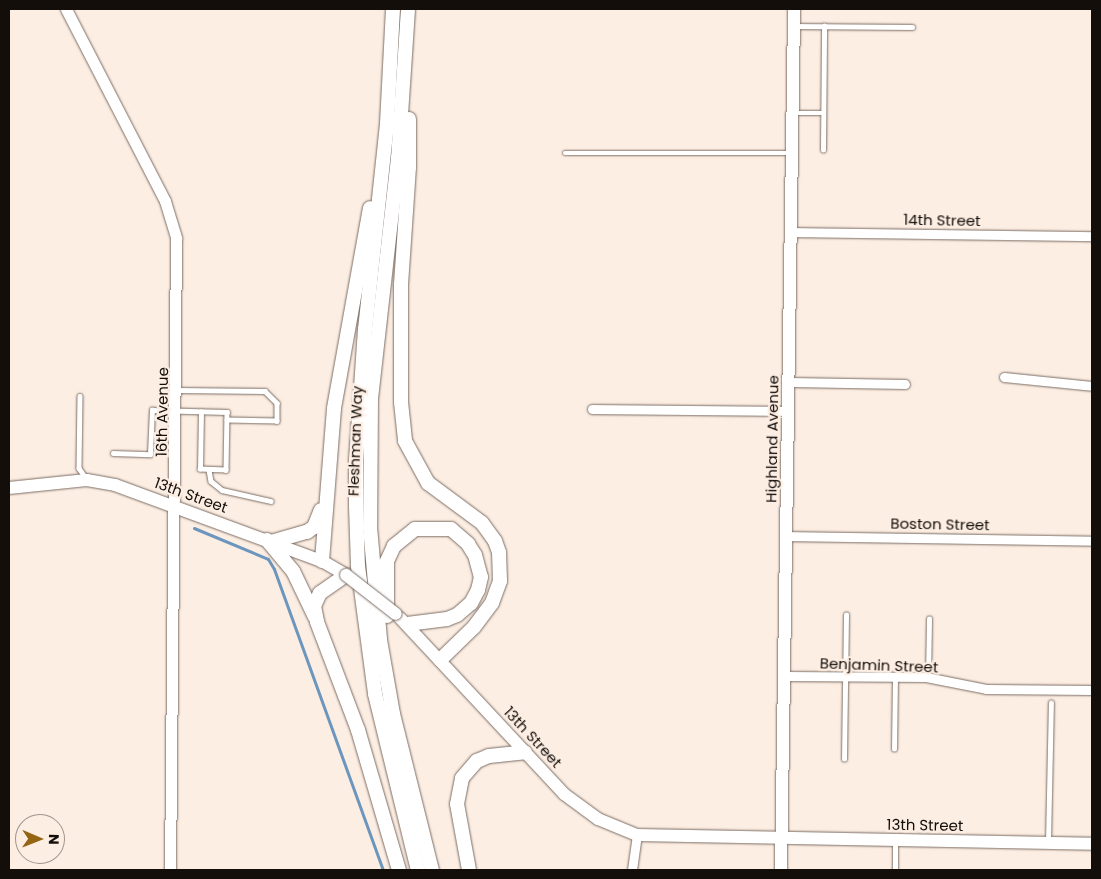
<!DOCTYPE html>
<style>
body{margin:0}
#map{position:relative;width:1101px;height:879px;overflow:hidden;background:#fdeee3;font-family:Poppins,sans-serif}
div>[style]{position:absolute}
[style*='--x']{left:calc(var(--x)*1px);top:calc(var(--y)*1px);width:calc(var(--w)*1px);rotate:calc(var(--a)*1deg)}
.stream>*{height:3px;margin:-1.5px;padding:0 1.5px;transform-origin:1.5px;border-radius:1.5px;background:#6c96bd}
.roads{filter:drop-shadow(0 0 1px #7b6d64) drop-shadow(0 0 1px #7b6d64)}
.service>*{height:4.5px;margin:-2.25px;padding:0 2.25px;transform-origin:2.25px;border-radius:2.25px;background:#fff}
.minor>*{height:9px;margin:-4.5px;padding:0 4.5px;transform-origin:4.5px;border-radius:4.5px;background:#fff}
.tertiary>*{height:11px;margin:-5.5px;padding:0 5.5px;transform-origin:5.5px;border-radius:5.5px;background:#fff}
.secondary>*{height:12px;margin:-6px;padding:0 6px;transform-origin:6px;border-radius:6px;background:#fff}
.primary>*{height:14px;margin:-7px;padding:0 7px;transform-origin:7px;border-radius:7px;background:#fff}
.bridges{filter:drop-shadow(0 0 1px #7b6d64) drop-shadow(0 0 1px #7b6d64)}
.secondary-bridge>*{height:12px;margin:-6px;padding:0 6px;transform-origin:6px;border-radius:6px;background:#fff}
span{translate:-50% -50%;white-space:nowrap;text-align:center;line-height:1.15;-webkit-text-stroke:4.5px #fdeee3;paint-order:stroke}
.street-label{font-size:15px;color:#130e0a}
.frame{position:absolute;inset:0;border:10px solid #130e0a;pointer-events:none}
.north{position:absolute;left:15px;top:814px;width:50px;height:50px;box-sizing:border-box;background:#fdeee3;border:1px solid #9f948c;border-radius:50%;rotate:91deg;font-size:14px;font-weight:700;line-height:20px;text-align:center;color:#130e0a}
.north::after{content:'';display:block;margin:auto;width:18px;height:22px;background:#946513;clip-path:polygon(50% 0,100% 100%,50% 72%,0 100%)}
</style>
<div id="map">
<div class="stream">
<i style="--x:194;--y:528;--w:80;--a:22.7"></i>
<i style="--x:268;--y:559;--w:12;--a:59"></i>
<i style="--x:274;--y:569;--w:320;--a:70.1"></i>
</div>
<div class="roads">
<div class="service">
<i style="--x:795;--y:26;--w:117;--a:0.5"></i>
<i style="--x:795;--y:113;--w:28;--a:0"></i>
<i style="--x:823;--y:150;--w:124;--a:-89.5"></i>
<i style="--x:565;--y:153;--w:226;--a:0"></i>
<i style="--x:177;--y:390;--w:88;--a:0.7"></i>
<i style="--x:265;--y:391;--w:17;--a:45"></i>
<i style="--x:277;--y:403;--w:18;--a:90"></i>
<i style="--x:277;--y:421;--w:50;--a:-178.9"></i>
<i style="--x:80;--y:396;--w:72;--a:90.8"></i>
<i style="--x:79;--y:468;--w:11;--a:56"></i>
<i style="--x:113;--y:453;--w:37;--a:2"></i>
<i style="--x:150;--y:454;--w:44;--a:-87.4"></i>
<i style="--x:152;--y:410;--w:75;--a:1.5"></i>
<i style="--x:227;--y:412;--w:58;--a:91"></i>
<i style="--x:226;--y:470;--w:26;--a:-178"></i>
<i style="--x:200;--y:469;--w:57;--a:-89"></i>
<i style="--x:209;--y:470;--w:11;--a:80"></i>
<i style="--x:211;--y:481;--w:14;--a:39"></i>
<i style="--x:222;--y:490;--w:50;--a:12.7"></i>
<i style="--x:928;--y:678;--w:59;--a:-89"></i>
<i style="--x:894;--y:749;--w:72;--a:-89.2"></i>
<i style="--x:844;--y:759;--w:144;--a:-89.2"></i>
<i style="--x:1048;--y:842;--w:139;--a:-88.8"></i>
<i style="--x:895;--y:870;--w:28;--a:-90"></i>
</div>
<div class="minor">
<i style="--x:792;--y:232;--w:300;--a:0.8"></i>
<i style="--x:1004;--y:377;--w:88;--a:5.8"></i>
<i style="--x:790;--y:382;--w:115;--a:1"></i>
<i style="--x:592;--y:409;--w:197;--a:0.6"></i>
<i style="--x:787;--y:536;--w:305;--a:0.9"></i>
<i style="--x:785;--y:676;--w:141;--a:0.4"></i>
<i style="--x:926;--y:677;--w:61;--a:11.3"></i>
<i style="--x:986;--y:689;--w:106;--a:0.5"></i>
<i style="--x:632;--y:870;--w:35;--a:-82"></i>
</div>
<div class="tertiary">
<i style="--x:66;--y:9;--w:216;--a:62.7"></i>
<i style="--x:165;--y:201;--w:39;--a:73"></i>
<i style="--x:176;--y:238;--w:632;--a:90.54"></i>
</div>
<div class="secondary">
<i style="--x:9;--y:488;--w:78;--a:-5.9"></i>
<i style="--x:87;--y:480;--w:28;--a:10"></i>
<i style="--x:115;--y:485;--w:221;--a:20.2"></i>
<i style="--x:322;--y:561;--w:28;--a:30"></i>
<i style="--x:400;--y:618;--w:241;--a:47"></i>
<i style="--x:564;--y:794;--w:42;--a:36.3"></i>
<i style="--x:598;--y:819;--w:42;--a:22.3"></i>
<i style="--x:637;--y:835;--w:455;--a:1.1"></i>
<i style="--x:781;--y:870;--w:861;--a:-89.13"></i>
</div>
<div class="primary">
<i style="--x:393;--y:9;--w:115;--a:93"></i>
<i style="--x:387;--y:124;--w:206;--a:96.1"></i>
<i style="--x:365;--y:329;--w:131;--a:93.9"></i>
<i style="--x:356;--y:460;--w:46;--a:90"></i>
<i style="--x:356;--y:506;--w:60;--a:88.1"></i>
<i style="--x:358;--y:566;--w:129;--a:82.4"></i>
<i style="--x:375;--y:694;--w:181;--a:76.3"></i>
<i style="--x:408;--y:9;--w:149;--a:93.8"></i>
<i style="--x:398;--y:158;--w:242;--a:96.4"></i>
<i style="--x:371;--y:398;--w:129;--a:90.4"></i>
<i style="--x:370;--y:527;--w:113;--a:84.9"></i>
<i style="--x:380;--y:640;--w:75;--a:80"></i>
<i style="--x:393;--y:714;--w:161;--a:76"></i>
<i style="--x:409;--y:119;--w:48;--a:90"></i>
<i style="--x:409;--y:167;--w:117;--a:93.9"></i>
<i style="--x:401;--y:284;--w:118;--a:90"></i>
<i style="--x:401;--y:402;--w:39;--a:84"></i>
<i style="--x:405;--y:441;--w:48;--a:61.3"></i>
<i style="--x:428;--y:483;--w:67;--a:36.5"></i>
<i style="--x:482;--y:523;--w:22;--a:54"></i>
<i style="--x:495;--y:541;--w:12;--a:70"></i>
<i style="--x:499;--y:552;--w:29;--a:88"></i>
<i style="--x:500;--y:581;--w:23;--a:110"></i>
<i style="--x:492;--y:603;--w:30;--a:127"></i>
<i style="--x:474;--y:627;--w:47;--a:135.9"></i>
<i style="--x:267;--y:540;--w:40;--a:50"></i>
<i style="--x:293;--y:571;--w:51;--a:64.4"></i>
<i style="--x:271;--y:542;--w:37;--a:-16"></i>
<i style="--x:307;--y:532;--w:9;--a:-36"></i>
<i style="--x:314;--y:527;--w:18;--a:-68"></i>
<i style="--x:322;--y:561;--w:153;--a:-85.5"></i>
<i style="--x:334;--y:408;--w:203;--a:-79.8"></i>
<i style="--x:346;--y:575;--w:32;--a:145"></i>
<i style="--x:320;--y:593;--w:14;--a:115"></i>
<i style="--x:314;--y:606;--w:16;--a:79"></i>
<i style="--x:317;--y:622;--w:116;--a:69.2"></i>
<i style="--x:358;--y:730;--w:146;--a:73.7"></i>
<i style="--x:387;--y:616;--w:55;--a:-90"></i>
<i style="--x:387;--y:561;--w:17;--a:-65"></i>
<i style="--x:394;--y:546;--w:27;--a:-39"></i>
<i style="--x:415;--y:529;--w:36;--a:0"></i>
<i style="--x:451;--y:529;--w:23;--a:41"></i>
<i style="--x:468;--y:544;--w:13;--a:58"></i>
<i style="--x:475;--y:555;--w:23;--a:75"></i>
<i style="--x:481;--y:577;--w:13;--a:103"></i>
<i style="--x:478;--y:590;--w:15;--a:118"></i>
<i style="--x:471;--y:603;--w:18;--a:139"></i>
<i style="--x:457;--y:615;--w:11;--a:158"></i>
<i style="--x:447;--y:619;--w:40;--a:172.9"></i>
<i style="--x:469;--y:870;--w:67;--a:-100.3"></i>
<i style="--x:457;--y:804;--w:26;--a:-79"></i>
<i style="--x:462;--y:778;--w:23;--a:-49"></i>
<i style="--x:477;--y:761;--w:13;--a:-23"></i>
<i style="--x:489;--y:756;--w:36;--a:-6"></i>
</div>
</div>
<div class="bridges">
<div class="secondary-bridge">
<i style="--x:346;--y:575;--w:63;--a:38"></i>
</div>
</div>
<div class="street-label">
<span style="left:942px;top:220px;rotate:1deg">14th Street</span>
<span style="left:162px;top:412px;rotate:-89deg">16th Avenue</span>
<span style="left:772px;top:439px;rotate:-89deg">Highland Avenue</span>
<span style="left:355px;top:441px;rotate:-88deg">Fleshman Way</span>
<span style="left:191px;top:495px;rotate:20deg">13th Street</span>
<span style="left:940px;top:524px;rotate:1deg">Boston Street</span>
<span style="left:879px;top:665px;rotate:2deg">Benjamin Street</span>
<span style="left:533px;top:737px;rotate:47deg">13th Street</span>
<span style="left:925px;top:825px;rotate:1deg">13th Street</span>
</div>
<div class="frame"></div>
<div class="north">N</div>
</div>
